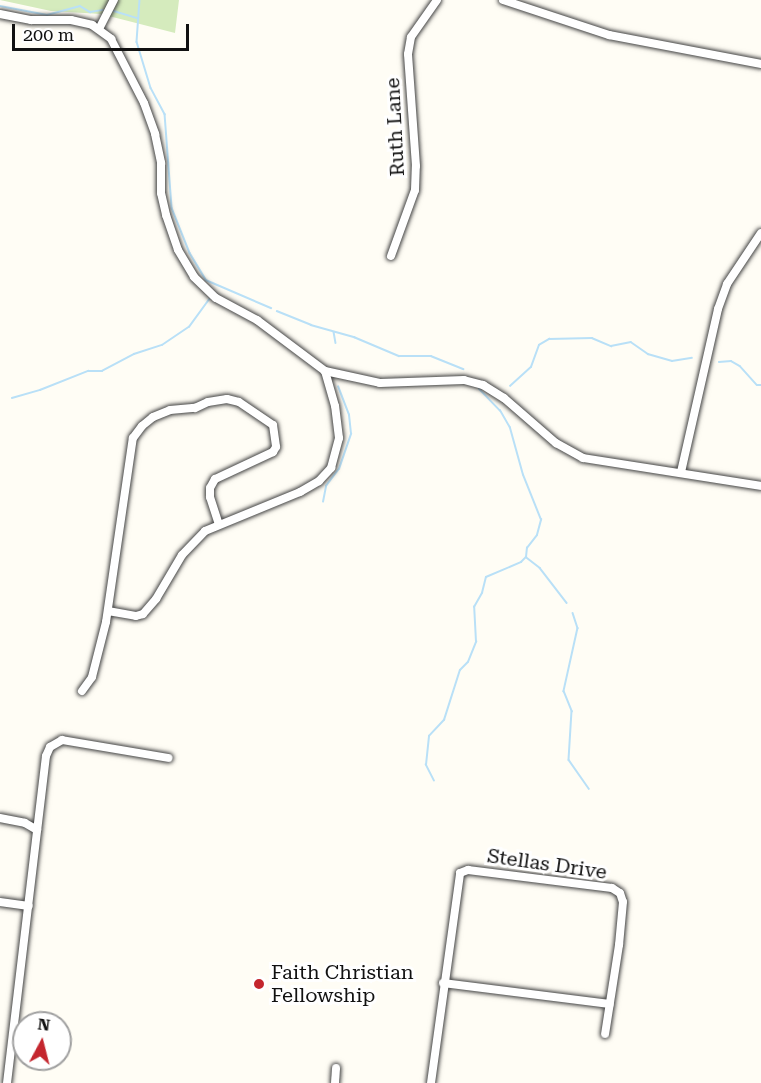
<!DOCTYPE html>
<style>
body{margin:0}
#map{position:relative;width:761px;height:1083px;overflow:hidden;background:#fffdf5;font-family:"Roboto Serif",serif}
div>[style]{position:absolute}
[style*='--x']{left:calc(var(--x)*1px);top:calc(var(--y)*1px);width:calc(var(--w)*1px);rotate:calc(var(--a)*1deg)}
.green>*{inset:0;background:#d5ebbd}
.stream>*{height:1.5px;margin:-0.75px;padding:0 0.75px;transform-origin:0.75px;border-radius:0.75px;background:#b9e0f7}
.roads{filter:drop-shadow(0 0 2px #444) drop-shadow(0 0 2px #444)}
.minor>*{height:8px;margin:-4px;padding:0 4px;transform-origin:4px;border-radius:4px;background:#fff}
.dots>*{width:16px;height:16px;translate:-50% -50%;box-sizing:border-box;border:3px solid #fff;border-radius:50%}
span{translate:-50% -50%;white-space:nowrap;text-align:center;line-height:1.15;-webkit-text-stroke:6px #fff;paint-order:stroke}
.street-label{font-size:20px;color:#111}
.poi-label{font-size:20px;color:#111}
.left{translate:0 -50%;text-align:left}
.north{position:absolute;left:12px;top:1011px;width:60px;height:60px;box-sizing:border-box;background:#fff;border:2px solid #a0a0a0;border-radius:50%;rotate:7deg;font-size:16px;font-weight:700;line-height:24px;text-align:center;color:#111}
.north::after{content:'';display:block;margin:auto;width:21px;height:27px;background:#c4262e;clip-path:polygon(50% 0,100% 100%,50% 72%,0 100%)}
.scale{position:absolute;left:12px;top:24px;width:177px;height:27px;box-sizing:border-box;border:3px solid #111;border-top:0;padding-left:8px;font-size:18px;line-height:21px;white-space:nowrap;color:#111;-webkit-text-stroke:4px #fff;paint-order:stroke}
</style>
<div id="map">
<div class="green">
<i style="clip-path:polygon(0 0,179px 0,175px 33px,101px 14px,51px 11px)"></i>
</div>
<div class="stream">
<i style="--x:140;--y:0;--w:42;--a:94.1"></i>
<i style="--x:137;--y:42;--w:48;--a:73.1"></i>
<i style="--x:151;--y:88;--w:30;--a:62"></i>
<i style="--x:165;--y:114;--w:94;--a:85.7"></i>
<i style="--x:172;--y:208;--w:48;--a:68.2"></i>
<i style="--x:190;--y:253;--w:31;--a:59"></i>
<i style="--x:206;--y:280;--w:71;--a:23.3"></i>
<i style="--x:0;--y:6;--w:48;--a:10.8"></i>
<i style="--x:47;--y:15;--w:34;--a:-15"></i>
<i style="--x:80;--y:6;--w:12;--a:31"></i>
<i style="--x:90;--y:12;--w:13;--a:-9"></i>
<i style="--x:114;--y:11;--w:24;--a:17"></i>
<i style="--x:277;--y:311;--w:37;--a:22"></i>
<i style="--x:311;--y:325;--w:45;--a:15.6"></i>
<i style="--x:354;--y:337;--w:49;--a:22.9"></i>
<i style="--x:399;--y:356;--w:32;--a:0"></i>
<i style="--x:431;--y:356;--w:35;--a:22"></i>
<i style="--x:334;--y:332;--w:11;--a:80"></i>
<i style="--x:719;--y:362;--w:12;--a:-5"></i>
<i style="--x:731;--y:361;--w:10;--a:29"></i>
<i style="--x:740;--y:366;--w:25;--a:48"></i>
<i style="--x:757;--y:385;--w:4;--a:0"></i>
<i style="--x:510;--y:386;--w:28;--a:-42"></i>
<i style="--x:531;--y:367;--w:23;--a:-70"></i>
<i style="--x:539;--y:345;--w:12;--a:-31"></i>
<i style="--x:549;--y:339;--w:43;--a:-1.3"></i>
<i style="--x:592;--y:338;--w:21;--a:23"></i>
<i style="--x:611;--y:346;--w:20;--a:-11"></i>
<i style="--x:631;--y:342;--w:21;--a:35"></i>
<i style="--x:648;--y:354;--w:25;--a:16"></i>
<i style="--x:672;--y:361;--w:20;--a:-9"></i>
<i style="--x:12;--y:398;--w:29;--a:-16"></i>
<i style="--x:40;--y:390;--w:52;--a:-21.6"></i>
<i style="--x:88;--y:371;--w:14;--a:0"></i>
<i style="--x:102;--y:371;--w:36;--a:-28"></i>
<i style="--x:134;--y:354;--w:29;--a:-18"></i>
<i style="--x:162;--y:345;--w:32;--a:-34"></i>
<i style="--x:189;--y:327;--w:34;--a:-54"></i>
<i style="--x:323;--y:502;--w:16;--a:-79"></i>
<i style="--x:326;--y:486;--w:21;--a:-53"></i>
<i style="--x:339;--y:469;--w:37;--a:-71"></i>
<i style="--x:351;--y:434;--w:19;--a:-96"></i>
<i style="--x:349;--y:415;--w:30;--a:-111"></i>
<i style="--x:526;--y:557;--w:18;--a:38"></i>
<i style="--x:540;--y:568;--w:44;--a:52.4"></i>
<i style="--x:573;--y:613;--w:16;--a:72"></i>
<i style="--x:578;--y:628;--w:65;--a:102.5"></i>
<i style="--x:564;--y:691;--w:22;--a:68"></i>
<i style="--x:572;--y:711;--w:49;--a:93.5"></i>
<i style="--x:569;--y:760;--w:35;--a:55"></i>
<i style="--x:434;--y:781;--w:18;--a:-117"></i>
<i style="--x:426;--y:765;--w:29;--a:-84"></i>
<i style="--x:429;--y:736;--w:22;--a:-47"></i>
<i style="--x:444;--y:720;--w:52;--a:-72.3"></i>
<i style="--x:460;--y:670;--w:11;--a:-45"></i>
<i style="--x:468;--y:662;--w:22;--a:-68"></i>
<i style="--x:476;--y:642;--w:35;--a:-93"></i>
<i style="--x:474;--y:607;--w:16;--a:-60"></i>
<i style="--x:482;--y:593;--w:16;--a:-76"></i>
<i style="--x:486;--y:577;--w:38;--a:-23"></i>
<i style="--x:521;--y:562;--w:7;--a:-45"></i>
<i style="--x:526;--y:557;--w:9;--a:-84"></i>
<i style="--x:527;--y:548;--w:16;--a:-52"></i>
<i style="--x:537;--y:535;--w:16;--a:-75"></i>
<i style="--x:541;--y:520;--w:48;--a:-111.8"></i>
<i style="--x:523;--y:475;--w:49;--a:-105.5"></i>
<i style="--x:510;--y:428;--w:20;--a:-120"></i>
<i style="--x:500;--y:411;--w:30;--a:-134"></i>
</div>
<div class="roads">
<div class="minor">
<i style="--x:503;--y:0;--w:112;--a:18.3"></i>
<i style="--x:609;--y:35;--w:155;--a:10.8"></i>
<i style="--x:0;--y:14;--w:32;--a:11"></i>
<i style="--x:31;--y:20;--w:40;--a:0"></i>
<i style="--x:71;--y:20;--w:22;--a:13"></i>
<i style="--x:92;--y:25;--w:24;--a:36"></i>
<i style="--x:111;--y:39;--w:72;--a:62.7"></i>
<i style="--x:144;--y:103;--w:33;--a:70"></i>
<i style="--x:155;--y:134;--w:30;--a:78"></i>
<i style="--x:161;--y:163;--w:30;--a:90"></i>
<i style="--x:161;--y:193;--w:23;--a:77"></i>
<i style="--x:166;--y:215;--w:37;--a:71"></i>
<i style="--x:178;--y:250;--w:31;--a:59"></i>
<i style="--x:194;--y:277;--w:30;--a:44"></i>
<i style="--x:216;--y:298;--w:47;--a:28.2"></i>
<i style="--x:257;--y:320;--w:85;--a:36.9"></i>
<i style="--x:325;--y:371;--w:56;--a:12.3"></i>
<i style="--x:380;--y:383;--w:84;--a:-2"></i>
<i style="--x:464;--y:380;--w:20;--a:15"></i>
<i style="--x:483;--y:385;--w:25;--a:32"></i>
<i style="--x:504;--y:398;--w:69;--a:40.9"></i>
<i style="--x:556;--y:443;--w:31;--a:29"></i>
<i style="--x:583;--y:458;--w:180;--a:8.9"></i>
<i style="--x:99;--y:29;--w:33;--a:-63"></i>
<i style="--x:391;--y:256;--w:70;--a:-70"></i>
<i style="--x:415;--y:190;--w:24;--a:-88"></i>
<i style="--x:416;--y:166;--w:112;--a:-94.1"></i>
<i style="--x:408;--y:54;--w:17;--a:-80"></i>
<i style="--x:411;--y:37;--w:45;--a:-54.9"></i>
<i style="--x:681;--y:472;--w:167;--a:-77.2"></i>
<i style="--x:718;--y:309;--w:27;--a:-70"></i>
<i style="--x:727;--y:284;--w:61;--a:-56.3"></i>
<i style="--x:108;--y:611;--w:28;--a:10"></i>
<i style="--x:136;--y:616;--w:7;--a:-16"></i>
<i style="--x:143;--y:614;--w:20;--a:-49"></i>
<i style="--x:156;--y:599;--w:51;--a:-59.4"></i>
<i style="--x:182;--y:555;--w:33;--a:-46"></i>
<i style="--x:205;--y:531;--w:103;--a:-22.3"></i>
<i style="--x:300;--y:492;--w:22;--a:-30"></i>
<i style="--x:319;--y:481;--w:18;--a:-47"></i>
<i style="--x:331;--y:468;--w:31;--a:-75"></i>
<i style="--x:339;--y:438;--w:32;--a:-97"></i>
<i style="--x:335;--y:406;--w:36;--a:-106"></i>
<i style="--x:82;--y:691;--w:17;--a:-54"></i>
<i style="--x:92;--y:677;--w:57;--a:-75.7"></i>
<i style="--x:106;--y:622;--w:186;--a:-81.7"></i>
<i style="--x:133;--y:438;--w:15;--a:-53"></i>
<i style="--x:142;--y:426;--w:14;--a:-39"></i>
<i style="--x:153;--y:417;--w:18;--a:-22"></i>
<i style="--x:170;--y:410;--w:25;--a:-5"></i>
<i style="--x:195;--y:408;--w:14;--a:-25"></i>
<i style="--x:208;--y:402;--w:19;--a:-9"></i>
<i style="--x:227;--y:399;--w:12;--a:14"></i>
<i style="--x:239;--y:402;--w:41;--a:34.1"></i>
<i style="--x:273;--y:425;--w:22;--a:82"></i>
<i style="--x:276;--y:447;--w:6;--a:121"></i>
<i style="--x:273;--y:452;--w:64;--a:155"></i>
<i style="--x:215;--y:479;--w:10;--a:119"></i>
<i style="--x:210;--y:488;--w:9;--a:90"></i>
<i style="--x:210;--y:497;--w:28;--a:72"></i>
<i style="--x:0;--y:818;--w:25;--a:11"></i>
<i style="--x:25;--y:823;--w:14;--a:30"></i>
<i style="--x:0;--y:902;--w:29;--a:8"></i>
<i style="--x:443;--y:983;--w:168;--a:7.2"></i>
<i style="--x:7;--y:1083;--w:329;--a:-83.2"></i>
<i style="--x:46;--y:756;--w:10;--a:-66"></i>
<i style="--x:50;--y:747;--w:14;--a:-30"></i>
<i style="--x:62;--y:740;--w:108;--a:9.6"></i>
<i style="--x:335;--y:1083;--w:15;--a:-86"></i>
<i style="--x:431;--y:1083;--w:212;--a:-82.1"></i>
<i style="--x:460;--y:873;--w:9;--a:-21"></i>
<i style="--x:468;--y:870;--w:145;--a:7.1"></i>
<i style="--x:612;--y:888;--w:9;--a:32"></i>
<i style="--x:620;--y:893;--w:9;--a:72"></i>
<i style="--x:623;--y:902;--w:43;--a:95.3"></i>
<i style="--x:619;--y:945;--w:90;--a:98.9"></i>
</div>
</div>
<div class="dots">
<i style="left:259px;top:984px;background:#c4262e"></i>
</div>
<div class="street-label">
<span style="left:395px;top:127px;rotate:-93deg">Ruth Lane</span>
<span style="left:547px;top:864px;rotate:8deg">Stellas Drive</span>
</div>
<div class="poi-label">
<span class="left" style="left:271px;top:984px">Faith Christian<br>Fellowship</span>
</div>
<div class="north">N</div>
<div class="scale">200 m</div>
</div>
